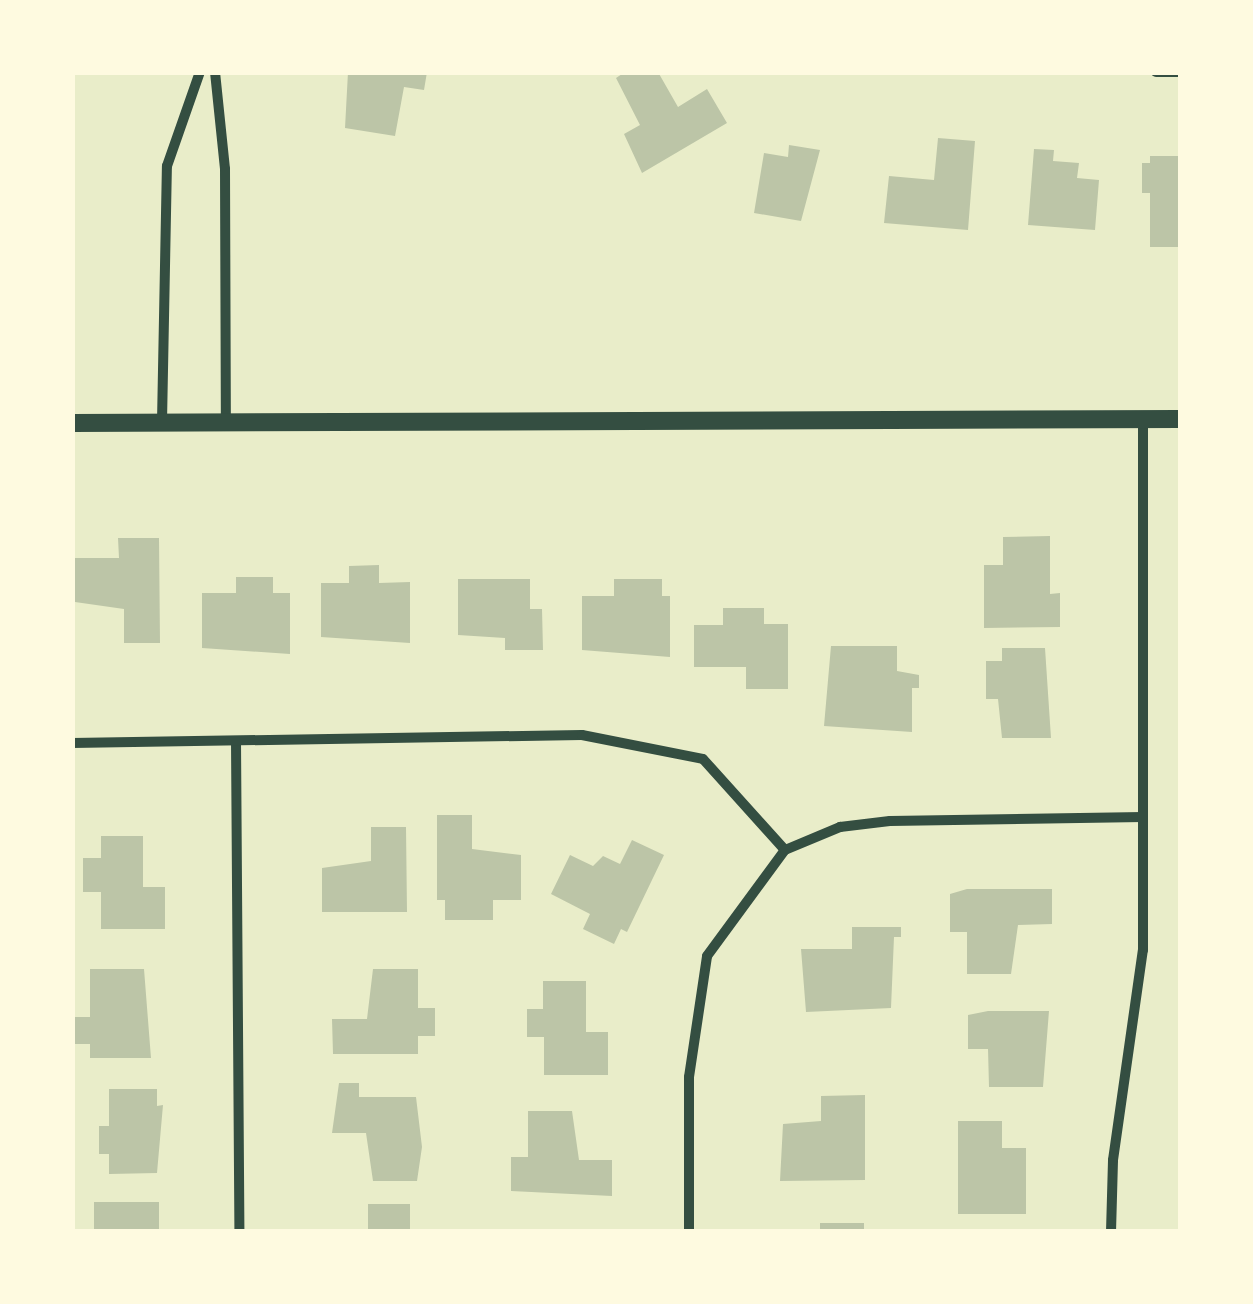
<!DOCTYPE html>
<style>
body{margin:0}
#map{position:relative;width:1253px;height:1304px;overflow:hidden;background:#e9edc9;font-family:Montserrat,sans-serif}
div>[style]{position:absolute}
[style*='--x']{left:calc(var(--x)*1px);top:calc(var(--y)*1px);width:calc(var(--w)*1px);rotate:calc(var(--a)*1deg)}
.building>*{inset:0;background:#bcc5a7}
.minor>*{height:10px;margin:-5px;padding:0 5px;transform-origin:5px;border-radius:5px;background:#344e41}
.tertiary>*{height:18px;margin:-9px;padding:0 9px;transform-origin:9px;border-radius:9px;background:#344e41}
span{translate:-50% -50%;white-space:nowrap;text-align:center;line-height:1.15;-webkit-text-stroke:10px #fefae0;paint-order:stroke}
.frame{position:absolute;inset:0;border:75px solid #fefae0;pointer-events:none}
</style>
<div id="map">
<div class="building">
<i style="clip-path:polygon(348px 72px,427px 72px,424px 90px,404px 87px,395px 136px,345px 128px)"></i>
<i style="clip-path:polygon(625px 72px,658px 72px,678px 107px,707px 89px,727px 123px,642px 173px,624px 134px,640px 125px,616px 78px)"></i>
<i style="clip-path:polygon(938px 138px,975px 141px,968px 230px,884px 223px,889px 176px,934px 180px)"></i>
<i style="clip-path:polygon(789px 145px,820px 150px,801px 221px,754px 213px,764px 153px,788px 157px)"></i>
<i style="clip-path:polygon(1034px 149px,1054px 150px,1053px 161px,1079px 163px,1077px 178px,1099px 180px,1095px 230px,1028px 225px)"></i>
<i style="clip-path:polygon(1150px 156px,1180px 156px,1180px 247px,1150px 247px,1150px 193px,1142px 193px,1142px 163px,1150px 163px)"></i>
<i style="clip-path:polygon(1050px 536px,1050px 594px,1060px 593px,1060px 627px,984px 628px,984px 565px,1003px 565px,1003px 537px)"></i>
<i style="clip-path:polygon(118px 538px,159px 538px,160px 643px,124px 643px,124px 609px,75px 602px,75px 558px,119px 558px)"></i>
<i style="clip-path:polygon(379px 565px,379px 583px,410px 582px,410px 643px,321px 637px,321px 583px,349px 583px,349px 566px)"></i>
<i style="clip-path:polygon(236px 577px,273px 577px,273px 593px,290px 593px,290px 654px,202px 648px,202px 593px,236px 593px)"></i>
<i style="clip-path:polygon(458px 579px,530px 579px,530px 609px,542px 609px,543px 650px,505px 650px,505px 638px,458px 635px)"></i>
<i style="clip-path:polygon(614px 579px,662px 579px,662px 596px,670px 596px,670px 657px,582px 650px,582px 596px,614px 596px)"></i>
<i style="clip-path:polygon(723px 608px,764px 608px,764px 624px,788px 624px,788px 689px,746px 689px,746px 667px,694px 667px,694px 625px,723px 625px)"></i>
<i style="clip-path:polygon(831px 646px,897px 646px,897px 671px,919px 675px,919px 688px,912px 688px,912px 732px,824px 726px)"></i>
<i style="clip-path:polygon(1002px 648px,1045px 648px,1051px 738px,1002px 738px,998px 699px,986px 699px,986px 661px,1002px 661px)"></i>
<i style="clip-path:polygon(437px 815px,472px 815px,472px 849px,521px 855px,521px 900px,493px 900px,493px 920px,445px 920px,445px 900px,437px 900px)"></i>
<i style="clip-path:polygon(371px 827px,406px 827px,407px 912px,322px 912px,322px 868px,371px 861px)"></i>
<i style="clip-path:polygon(101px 836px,143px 836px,143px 887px,165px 887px,165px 929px,101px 929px,101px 892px,83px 892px,83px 858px,101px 858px)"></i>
<i style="clip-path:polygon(632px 840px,664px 855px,627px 932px,621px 929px,614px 944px,583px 929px,590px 914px,551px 894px,570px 855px,593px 866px,603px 856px,620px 864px)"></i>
<i style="clip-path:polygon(967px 889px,1052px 889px,1052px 924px,1018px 925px,1011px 974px,967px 974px,967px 932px,950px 932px,950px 894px)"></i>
<i style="clip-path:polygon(852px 927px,901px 927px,901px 937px,894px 937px,891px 1008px,806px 1012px,801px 949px,852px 949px)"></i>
<i style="clip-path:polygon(90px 969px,144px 969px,151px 1058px,90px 1058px,90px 1044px,73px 1044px,73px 1017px,90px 1017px)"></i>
<i style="clip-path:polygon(373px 969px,418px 969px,418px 1008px,435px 1008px,435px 1036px,418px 1036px,418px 1054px,333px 1054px,332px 1019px,367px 1019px)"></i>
<i style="clip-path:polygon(543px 981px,586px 981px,586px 1032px,608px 1032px,608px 1075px,544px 1075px,544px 1037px,527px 1037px,527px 1009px,543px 1009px)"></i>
<i style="clip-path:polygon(988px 1011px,1049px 1011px,1043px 1087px,989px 1087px,988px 1049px,968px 1049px,968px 1015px)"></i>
<i style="clip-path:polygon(339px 1083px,359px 1083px,359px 1097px,416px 1097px,422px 1147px,417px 1181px,373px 1181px,366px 1133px,332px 1133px)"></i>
<i style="clip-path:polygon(109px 1089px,157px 1089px,157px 1106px,163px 1105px,157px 1173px,109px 1174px,109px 1154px,99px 1154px,99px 1126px,109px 1126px)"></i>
<i style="clip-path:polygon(865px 1095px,865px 1180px,780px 1181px,783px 1124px,821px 1121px,821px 1096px)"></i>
<i style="clip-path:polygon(528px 1111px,572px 1111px,579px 1160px,612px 1160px,612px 1196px,511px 1191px,511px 1157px,528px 1157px)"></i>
<i style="clip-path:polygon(958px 1121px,1002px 1121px,1002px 1148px,1026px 1148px,1026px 1214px,958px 1214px)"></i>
<i style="clip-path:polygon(94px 1202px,159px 1202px,159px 1232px,94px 1232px)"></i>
<i style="clip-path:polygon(368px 1204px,410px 1204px,410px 1232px,368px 1232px)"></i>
<i style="clip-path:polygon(820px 1223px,864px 1223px,864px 1232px,820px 1232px)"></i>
</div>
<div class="minor">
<i style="--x:215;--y:72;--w:98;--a:84.1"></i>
<i style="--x:225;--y:169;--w:252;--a:89.8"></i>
<i style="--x:1156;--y:72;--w:24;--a:0"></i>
<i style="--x:162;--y:422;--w:256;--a:-88.9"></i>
<i style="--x:167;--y:166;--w:100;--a:-70.7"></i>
<i style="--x:236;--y:741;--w:491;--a:89.6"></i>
<i style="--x:72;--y:743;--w:510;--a:-0.9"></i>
<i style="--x:582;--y:735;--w:123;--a:11.2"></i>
<i style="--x:703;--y:759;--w:122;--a:48"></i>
<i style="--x:689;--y:1232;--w:155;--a:-90"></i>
<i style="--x:689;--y:1077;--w:122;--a:-81.5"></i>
<i style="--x:707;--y:956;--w:132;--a:-53.7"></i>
<i style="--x:785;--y:850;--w:60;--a:-22.7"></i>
<i style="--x:840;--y:827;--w:50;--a:-6.8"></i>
<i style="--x:890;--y:821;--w:253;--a:-0.9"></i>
<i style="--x:1111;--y:1232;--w:72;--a:-88.4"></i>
<i style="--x:1113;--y:1160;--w:212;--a:-81.9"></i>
<i style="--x:1143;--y:950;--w:531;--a:-90"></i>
</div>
<div class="tertiary">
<i style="--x:72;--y:423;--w:1108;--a:-0.21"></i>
</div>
<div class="frame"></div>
</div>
